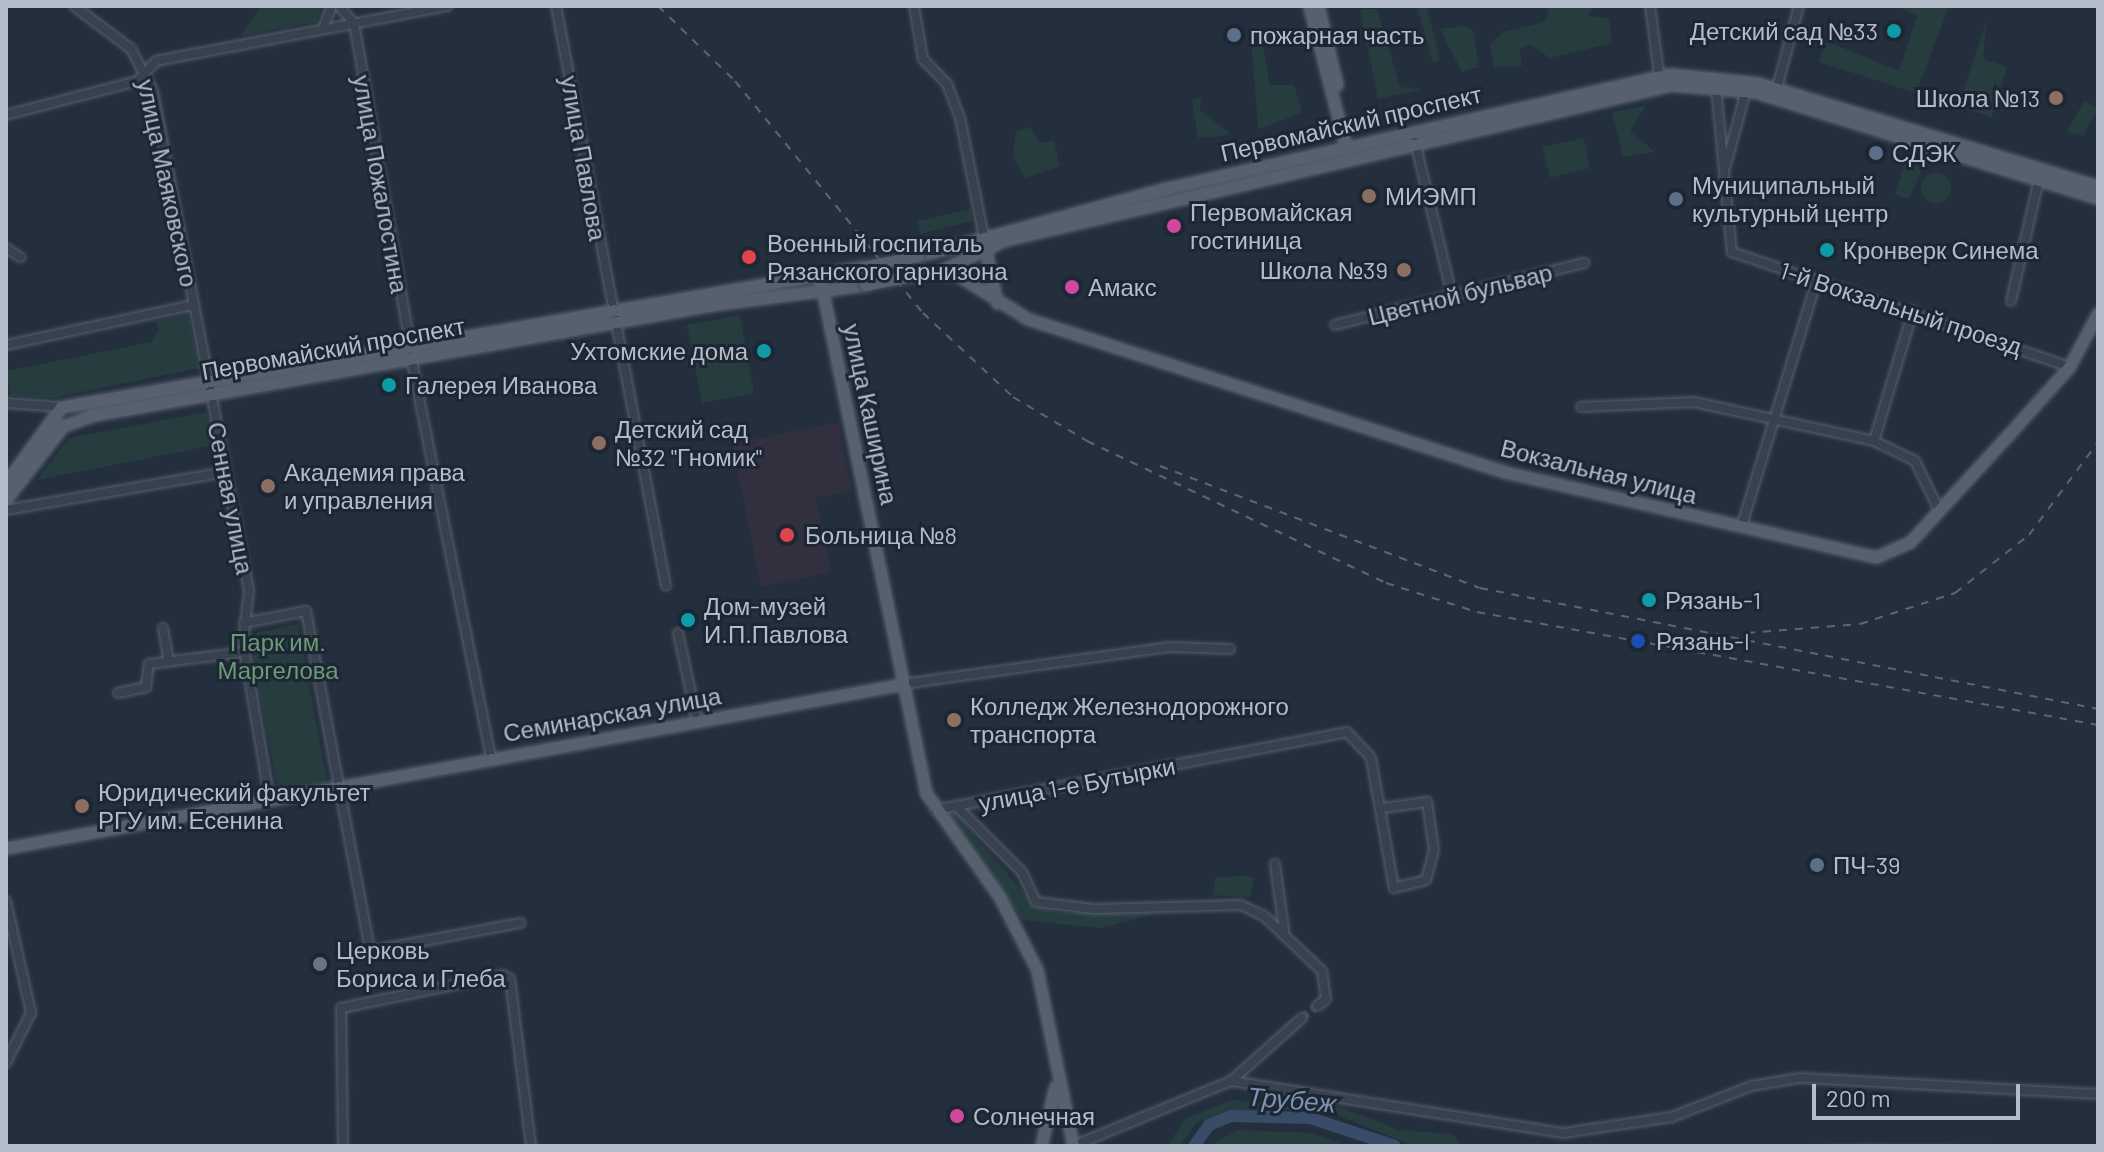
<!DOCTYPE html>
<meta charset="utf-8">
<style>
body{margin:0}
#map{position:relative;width:2104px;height:1152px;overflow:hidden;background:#242f3e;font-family:Barlow,sans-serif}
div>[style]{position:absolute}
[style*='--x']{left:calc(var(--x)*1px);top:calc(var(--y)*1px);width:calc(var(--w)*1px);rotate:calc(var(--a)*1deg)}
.medical>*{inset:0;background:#32303f}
.green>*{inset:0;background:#263c3f}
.round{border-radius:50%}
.river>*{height:12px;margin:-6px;padding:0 6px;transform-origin:6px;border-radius:6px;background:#394c67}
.minor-tunnel>*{height:8px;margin-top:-4px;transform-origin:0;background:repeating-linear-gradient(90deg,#3a4453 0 8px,transparent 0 12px)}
.roads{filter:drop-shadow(0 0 2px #565f6c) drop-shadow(0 0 2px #565f6c)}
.minor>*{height:8px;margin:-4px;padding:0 4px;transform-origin:4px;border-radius:4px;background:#38414e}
.major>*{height:11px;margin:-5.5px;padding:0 5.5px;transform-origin:5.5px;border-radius:5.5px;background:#56606e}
.rail>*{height:2px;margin-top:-1px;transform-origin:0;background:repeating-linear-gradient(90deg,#5a6575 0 8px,transparent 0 16px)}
.bridges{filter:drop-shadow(0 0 2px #414a57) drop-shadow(0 0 2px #414a57)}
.major-bridge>*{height:11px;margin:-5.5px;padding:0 5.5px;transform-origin:5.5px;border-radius:5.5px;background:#56606e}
.dots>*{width:22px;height:22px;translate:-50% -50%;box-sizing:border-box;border:4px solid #1d2633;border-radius:50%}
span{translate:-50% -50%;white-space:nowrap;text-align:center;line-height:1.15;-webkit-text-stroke:6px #1d2633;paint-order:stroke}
.poi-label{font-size:24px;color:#b4bcc9}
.right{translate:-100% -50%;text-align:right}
.left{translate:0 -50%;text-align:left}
.street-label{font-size:24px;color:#b4bcc9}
.park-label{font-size:24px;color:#6b9a76}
.water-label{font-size:26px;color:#7c92b1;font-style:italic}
.frame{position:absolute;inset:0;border:8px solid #b4bcc9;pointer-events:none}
.scale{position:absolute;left:1812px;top:1084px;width:208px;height:36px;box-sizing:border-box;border:4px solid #b4bcc9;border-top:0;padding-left:10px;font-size:24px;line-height:28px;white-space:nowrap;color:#b4bcc9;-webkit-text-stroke:6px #1d2633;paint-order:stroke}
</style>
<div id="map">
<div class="medical">
<i style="clip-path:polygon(838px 422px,852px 491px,816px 498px,831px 572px,761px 587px,732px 444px)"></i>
</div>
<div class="green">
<i style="clip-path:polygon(261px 6px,323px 6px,316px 22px,240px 36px)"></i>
<i style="clip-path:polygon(1427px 6px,1440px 59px,1433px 63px,1417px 7px)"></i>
<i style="clip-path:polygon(1549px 6px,1593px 6px,1589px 16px,1609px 18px,1612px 43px,1550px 58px,1531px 45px,1520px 49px,1522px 66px,1494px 67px,1490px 44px,1503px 32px,1545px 22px)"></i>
<i style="clip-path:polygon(1897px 6px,1949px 6px,1916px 93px,1819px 62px,1826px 41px,1899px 71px,1917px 16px)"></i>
<i style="clip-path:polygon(1360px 9px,1377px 9px,1400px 87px,1423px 89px,1378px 99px)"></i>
<i style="clip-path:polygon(1987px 19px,1983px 59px,2007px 67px,1992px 117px,1958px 107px)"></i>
<i style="clip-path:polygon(1463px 26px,1473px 30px,1479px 67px,1462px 72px,1440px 29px)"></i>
<i style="clip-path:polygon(1261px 33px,1270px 85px,1294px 85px,1302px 113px,1258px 129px,1252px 49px)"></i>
<i style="clip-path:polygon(1201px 97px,1200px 110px,1232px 135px,1198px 138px,1192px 100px)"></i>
<i style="clip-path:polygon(2084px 101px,2098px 108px,2083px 136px,2067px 132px)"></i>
<i style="clip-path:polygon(1645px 106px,1630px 131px,1655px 152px,1623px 157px,1612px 112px)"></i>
<i style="clip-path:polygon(1030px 127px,1039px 143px,1054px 141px,1060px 166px,1025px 178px,1013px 156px,1016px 132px)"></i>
<i style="clip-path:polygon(1584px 138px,1590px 168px,1550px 178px,1542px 147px)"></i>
<i style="clip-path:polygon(1905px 162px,1923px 167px,1909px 199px,1895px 195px)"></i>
<i class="round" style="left:1921px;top:173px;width:30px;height:30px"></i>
<i style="clip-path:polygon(971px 209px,972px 221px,920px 234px,918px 221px)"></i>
<i style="clip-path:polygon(188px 314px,199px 368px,52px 398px,10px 396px,6px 371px,151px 342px,159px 329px,155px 321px)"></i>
<i style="clip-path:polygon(740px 315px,754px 393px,702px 403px,687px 325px)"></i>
<i style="clip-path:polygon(207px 412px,214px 445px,37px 480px,69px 438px)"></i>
<i style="clip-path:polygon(298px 624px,327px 782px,278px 790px,250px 645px,256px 633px)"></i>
<i style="clip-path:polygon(954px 811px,1035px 906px,1063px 913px,1158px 913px,1100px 928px,1023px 920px,943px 813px)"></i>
<i style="clip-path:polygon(1248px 876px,1254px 879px,1250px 897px,1212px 895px,1216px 877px)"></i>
<i style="clip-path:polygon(1231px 1100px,1343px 1108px,1399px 1130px,1453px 1134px,1461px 1146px,1414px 1146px,1339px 1116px,1294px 1109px,1235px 1111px,1196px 1123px,1180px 1146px,1167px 1146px,1185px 1119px)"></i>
<i style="clip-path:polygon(1237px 1130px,1312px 1133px,1347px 1146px,1210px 1146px)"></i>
<i style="clip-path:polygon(1864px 1142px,2077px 1145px,2084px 1146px,1761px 1146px)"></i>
</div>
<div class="river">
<i style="--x:1194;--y:1146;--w:26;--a:-54"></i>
<i style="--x:1209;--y:1125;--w:24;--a:-22"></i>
<i style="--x:1231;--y:1116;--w:79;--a:1.5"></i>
<i style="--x:1310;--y:1118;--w:89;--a:18.2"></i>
</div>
<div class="minor-tunnel">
<i style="--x:1302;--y:1018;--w:19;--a:-39"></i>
</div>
<div class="roads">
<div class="minor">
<i style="--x:74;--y:6;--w:71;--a:37"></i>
<i style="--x:131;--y:49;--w:47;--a:62.4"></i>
<i style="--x:153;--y:91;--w:509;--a:79.13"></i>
<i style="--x:249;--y:591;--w:51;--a:96.7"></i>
<i style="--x:243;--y:642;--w:162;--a:80.4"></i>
<i style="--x:339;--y:6;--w:23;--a:49"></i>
<i style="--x:556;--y:6;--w:590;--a:79.26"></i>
<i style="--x:914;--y:6;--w:54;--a:80.4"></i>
<i style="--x:923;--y:59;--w:35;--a:46"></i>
<i style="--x:947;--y:84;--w:36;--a:69"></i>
<i style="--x:960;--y:118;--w:121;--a:78.6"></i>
<i style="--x:1650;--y:6;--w:76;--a:82.4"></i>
<i style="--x:354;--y:23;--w:327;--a:80.1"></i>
<i style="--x:323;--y:28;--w:24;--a:-68"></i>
<i style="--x:1716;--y:87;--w:166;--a:84.5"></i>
<i style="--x:1732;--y:252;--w:356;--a:18.8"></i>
<i style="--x:1777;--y:88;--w:85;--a:-75"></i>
<i style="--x:6;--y:115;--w:135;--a:-14.5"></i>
<i style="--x:137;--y:81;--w:28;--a:-46"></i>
<i style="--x:156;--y:61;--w:297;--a:-10.7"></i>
<i style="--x:1415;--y:142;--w:162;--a:76.4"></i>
<i style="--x:1726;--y:165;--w:77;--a:-74.9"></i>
<i style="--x:6;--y:248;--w:17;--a:33"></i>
<i style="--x:2011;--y:301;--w:124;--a:-77"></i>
<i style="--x:1335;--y:325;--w:257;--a:-14"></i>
<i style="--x:6;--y:345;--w:191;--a:-12.1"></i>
<i style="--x:411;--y:357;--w:410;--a:78.7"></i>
<i style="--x:6;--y:403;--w:55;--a:4.2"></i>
<i style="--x:1581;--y:407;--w:113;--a:-2.5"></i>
<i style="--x:1694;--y:402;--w:184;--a:12.2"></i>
<i style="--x:1874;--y:441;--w:46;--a:26"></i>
<i style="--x:1915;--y:461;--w:55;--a:63.9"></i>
<i style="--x:1874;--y:441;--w:136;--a:-73.3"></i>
<i style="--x:6;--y:510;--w:223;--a:-9.8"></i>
<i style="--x:1741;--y:528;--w:260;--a:-73"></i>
<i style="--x:244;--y:623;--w:63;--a:-11"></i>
<i style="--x:306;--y:611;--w:346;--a:79.3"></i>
<i style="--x:370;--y:951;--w:153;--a:-10.6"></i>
<i style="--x:163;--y:628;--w:34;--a:80"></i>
<i style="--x:678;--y:633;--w:89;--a:77.7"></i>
<i style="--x:903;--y:684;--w:270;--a:-7.9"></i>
<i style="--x:1170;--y:647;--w:60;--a:1.9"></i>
<i style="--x:118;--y:693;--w:29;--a:-12"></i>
<i style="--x:146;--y:687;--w:23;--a:-83"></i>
<i style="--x:149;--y:664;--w:96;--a:-7.2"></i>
<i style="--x:956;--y:806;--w:93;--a:45"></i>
<i style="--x:1022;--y:872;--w:33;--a:65"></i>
<i style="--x:1036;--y:902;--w:59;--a:6.8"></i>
<i style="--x:1095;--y:909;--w:146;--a:-1.6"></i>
<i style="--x:1241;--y:905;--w:25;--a:26"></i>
<i style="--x:1264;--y:916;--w:80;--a:43.5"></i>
<i style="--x:1322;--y:971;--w:28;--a:82"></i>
<i style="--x:1326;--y:999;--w:11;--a:142"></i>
<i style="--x:935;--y:810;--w:419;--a:-10.7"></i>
<i style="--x:1347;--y:732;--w:35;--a:47"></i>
<i style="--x:1371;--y:758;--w:132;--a:80"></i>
<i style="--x:1394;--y:888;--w:33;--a:-14"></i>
<i style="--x:1426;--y:880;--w:31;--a:-75"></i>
<i style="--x:1434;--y:850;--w:49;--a:-98.3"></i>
<i style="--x:1427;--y:802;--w:45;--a:172.4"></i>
<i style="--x:1275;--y:864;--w:67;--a:82.2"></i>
<i style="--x:6;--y:901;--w:115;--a:77.4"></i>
<i style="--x:31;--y:1013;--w:56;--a:116.6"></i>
<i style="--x:1231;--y:1081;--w:337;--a:8.9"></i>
<i style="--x:1564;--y:1133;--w:109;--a:-8.4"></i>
<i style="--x:1672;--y:1117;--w:85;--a:-21.4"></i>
<i style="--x:1751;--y:1086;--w:50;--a:-9.3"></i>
<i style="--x:1800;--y:1078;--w:298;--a:3.1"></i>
<i style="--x:343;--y:1146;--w:138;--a:-90.8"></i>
<i style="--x:341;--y:1008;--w:165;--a:-11.5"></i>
<i style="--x:503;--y:975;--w:8;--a:30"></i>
<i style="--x:510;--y:979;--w:168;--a:82.8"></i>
<i style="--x:1073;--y:1146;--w:171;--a:-22.4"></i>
<i style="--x:1231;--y:1081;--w:95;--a:-41.6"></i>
</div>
<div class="major">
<i style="--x:1309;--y:6;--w:151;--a:75.4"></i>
<i style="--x:1318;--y:6;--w:81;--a:76.5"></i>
<i style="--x:984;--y:242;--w:62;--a:78"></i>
<i style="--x:918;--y:256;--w:258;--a:-15.3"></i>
<i style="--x:1167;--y:188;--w:516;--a:-12.77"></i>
<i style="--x:1670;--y:74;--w:88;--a:5.8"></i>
<i style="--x:1758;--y:83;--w:355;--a:16.9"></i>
<i style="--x:942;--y:270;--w:70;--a:-25.5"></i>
<i style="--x:1005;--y:240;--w:684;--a:-13.1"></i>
<i style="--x:1671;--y:85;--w:84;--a:4.8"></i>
<i style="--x:1755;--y:92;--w:359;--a:17.2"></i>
<i style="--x:935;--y:273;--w:21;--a:3"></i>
<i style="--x:956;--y:274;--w:85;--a:32"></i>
<i style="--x:1028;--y:319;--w:501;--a:17.78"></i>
<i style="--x:1505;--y:472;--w:381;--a:12.9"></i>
<i style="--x:1876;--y:557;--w:37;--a:-24"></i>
<i style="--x:1910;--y:542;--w:160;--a:-47.5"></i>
<i style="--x:2018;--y:424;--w:76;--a:-48.2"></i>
<i style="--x:2069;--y:367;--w:61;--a:-61.8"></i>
<i style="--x:819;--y:274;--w:530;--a:78.35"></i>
<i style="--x:926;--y:793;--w:126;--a:54.7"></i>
<i style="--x:999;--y:896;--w:83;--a:62.8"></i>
<i style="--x:1037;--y:970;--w:180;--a:78.4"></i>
<i style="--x:6;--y:482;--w:93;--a:-53.7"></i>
<i style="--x:61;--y:407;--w:813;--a:-9.91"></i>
<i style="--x:6;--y:499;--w:93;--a:-52"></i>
<i style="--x:63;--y:426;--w:33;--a:-20"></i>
<i style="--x:94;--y:415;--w:633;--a:-10.1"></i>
<i style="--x:717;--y:304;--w:149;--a:-7.3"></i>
<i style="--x:6;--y:848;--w:912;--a:-10.36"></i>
<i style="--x:1041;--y:1146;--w:61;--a:-76.7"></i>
</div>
</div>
<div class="rail">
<i style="--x:658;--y:6;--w:107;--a:44.2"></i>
<i style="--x:735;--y:81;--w:299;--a:51"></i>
<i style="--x:923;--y:313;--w:123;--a:43"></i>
<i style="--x:1013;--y:397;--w:86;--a:30.7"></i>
<i style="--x:1087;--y:441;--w:331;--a:25.4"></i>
<i style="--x:1386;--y:583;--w:96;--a:17.7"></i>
<i style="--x:1477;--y:612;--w:631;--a:10.31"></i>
<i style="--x:1160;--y:466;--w:342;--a:20.9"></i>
<i style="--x:1480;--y:588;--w:630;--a:11.08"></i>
<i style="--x:1747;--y:633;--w:113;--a:-4.6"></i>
<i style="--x:1860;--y:624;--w:100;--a:-18.1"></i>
<i style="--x:1955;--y:593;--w:94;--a:-38.1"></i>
<i style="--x:2029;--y:535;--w:116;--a:-53.4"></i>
</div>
<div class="bridges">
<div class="major-bridge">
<i style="--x:862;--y:267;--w:57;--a:-11.1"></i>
<i style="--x:865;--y:285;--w:58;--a:-10.9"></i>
</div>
</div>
<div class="dots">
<i style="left:1894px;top:31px;background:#0f9aa8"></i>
<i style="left:1234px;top:35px;background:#5c6f8a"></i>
<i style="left:2056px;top:98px;background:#8d6e63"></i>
<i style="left:1876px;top:153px;background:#5c6f8a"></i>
<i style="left:1369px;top:196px;background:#8d6e63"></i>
<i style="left:1676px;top:199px;background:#5c6f8a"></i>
<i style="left:1174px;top:226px;background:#d1479c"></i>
<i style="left:1827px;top:250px;background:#0f9aa8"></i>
<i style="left:749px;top:257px;background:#e0444e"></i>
<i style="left:1404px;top:270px;background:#8d6e63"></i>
<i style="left:1072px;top:287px;background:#d1479c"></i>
<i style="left:764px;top:351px;background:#0f9aa8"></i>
<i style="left:389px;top:385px;background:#0f9aa8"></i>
<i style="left:599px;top:443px;background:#8d6e63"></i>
<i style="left:268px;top:486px;background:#8d6e63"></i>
<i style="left:787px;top:535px;background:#e0444e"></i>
<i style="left:1649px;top:600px;background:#0f9aa8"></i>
<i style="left:688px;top:620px;background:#0f9aa8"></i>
<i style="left:1638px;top:641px;background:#1a4fb4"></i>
<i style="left:954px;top:720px;background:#8d6e63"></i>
<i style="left:82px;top:806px;background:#8d6e63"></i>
<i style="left:1817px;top:865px;background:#5c6f8a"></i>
<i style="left:320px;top:964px;background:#6b7280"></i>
<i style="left:957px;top:1116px;background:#d1479c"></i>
</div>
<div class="poi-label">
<span class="right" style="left:1878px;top:31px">Детский сад №33</span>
<span class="left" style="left:1250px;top:35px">пожарная часть</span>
<span class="right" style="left:2040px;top:98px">Школа №13</span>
<span class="left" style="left:1892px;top:153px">СДЭК</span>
<span class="left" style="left:1692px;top:199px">Муниципальный<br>культурный центр</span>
<span class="left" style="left:1385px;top:196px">МИЭМП</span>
<span class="left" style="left:1190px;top:226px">Первомайская<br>гостиница</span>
<span class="left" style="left:767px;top:257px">Военный госпиталь<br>Рязанского гарнизона</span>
<span class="left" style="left:1843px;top:250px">Кронверк Синема</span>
<span class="right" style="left:1388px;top:270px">Школа №39</span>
<span class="left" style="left:1088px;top:287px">Амакс</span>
<span class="right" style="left:748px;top:351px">Ухтомские дома</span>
<span class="left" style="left:405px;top:385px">Галерея Иванова</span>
<span class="left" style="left:615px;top:443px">Детский сад<br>№32 "Гномик"</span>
<span class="left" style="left:284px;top:486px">Академия права<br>и управления</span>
<span class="left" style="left:805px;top:535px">Больница №8</span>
<span class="left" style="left:1665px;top:600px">Рязань-1</span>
<span class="left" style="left:704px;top:620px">Дом-музей<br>И.П.Павлова</span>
<span class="left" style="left:1656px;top:641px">Рязань-I</span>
<span class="left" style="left:970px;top:720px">Колледж Железнодорожного<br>транспорта</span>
<span class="left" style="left:98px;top:806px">Юридический факультет<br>РГУ им. Есенина</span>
<span class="left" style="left:1833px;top:865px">ПЧ-39</span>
<span class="left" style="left:336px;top:964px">Церковь<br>Бориса и Глеба</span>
<span class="left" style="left:973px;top:1116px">Солнечная</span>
</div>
<div class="street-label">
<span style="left:1351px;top:123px;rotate:-13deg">Первомайский проспект</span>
<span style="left:584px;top:158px;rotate:80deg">улица Павлова</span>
<span style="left:168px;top:183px;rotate:78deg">улица Маяковского</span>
<span style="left:381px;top:184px;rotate:80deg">улица Пожалостина</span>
<span style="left:1460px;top:294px;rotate:-14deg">Цветной бульвар</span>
<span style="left:1901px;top:308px;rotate:18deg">1-й Вокзальный проезд</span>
<span style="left:333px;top:348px;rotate:-10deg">Первомайский проспект</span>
<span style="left:871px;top:414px;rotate:78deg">улица Каширина</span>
<span style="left:1599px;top:471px;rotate:14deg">Вокзальная улица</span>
<span style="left:231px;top:498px;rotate:79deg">Сенная улица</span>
<span style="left:612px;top:714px;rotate:-10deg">Семинарская улица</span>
<span style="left:1077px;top:784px;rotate:-11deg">улица 1-е Бутырки</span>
</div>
<div class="park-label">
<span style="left:278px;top:656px">Парк им.<br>Маргелова</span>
</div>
<div class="water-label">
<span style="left:1292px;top:1099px;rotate:5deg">Трубеж</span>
</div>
<div class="frame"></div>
<div class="scale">200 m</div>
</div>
